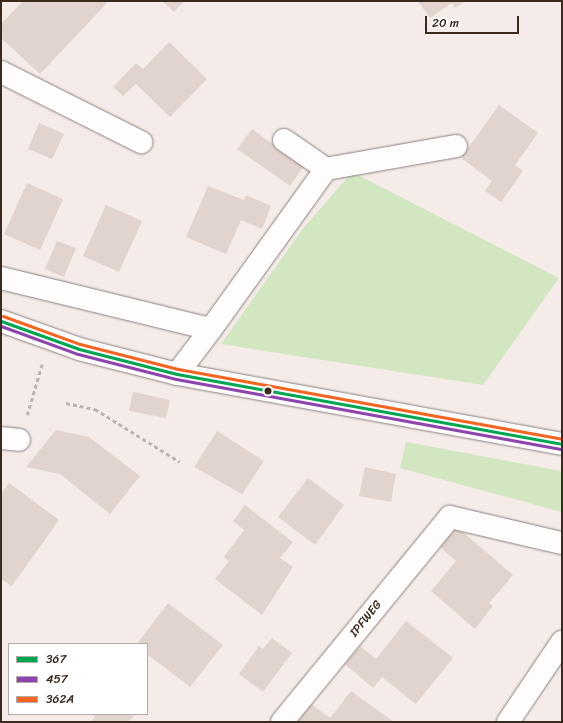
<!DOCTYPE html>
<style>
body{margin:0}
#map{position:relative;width:563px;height:723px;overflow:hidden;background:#f5ece9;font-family:Sriracha,sans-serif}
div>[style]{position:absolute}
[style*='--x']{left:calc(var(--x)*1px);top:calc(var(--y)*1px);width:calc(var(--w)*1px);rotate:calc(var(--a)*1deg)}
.green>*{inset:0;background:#d2e6c1}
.building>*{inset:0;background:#e1d3cd}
.path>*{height:2.5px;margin-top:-1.25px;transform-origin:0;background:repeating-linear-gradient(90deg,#b8b5b3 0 4px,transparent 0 7px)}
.roads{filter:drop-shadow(0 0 1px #8a827e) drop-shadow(0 0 1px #8a827e)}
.minor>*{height:22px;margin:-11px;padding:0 11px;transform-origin:11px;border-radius:11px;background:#fefcfc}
.bus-1>*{height:3px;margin:-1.5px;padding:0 1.5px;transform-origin:1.5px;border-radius:1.5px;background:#00a651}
.bus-2>*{height:3px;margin:-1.5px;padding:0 1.5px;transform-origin:1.5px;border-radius:1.5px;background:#8e44ad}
.bus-3>*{height:3px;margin:-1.5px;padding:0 1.5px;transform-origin:1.5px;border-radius:1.5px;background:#f26522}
.dots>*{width:11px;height:11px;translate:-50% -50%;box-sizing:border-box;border:2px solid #fff;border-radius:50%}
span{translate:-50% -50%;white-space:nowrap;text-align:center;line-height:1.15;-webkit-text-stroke:4px #fff;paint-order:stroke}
.street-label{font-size:12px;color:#3b2a1e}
.frame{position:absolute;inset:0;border:2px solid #3b2a1e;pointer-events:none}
.legend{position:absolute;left:8px;top:643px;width:140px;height:72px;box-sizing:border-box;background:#fff;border:1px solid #b1aaa5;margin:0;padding:5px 7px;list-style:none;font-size:12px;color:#3b2a1e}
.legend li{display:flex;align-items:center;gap:8px;height:20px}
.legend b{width:20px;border:1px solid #b1aaa5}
.scale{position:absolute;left:425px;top:16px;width:94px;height:18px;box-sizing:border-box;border:2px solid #3b2a1e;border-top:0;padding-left:5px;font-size:12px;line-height:14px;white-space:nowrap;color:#3b2a1e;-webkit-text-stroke:3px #fff;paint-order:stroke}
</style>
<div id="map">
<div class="green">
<i style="clip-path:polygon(352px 172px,559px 278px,483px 385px,221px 344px,301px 231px)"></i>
<i style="clip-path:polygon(406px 442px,562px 471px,562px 512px,400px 468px)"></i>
</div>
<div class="building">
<i style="clip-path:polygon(23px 1px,106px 1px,107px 3px,40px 74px,1px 38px,1px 24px)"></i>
<i style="clip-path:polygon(162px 1px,184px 1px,174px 12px)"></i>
<i style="clip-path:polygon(418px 1px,465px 1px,455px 8px,452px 3px,430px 18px)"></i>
<i style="clip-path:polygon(169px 42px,207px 79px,170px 117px,136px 84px,123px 96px,113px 87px,136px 63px,143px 69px)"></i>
<i style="clip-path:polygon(499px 105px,538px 133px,515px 165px,523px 171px,501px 202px,485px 191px,492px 181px,461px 158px)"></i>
<i style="clip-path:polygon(39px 123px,64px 134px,52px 159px,28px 149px)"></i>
<i style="clip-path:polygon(252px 129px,304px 166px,290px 186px,237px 149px)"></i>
<i style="clip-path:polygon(27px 183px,63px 199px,40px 250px,4px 234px)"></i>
<i style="clip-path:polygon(208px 186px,244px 200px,246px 195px,271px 206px,262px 229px,241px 220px,226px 254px,186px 237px)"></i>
<i style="clip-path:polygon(106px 205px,142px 221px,119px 272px,83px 256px)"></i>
<i style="clip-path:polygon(57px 241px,76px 248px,64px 277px,45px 269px)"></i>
<i style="clip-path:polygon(133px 392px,170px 400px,166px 418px,129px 411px)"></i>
<i style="clip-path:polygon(56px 430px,89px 437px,140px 476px,110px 514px,60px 474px,26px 467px)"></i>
<i style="clip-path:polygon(217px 431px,264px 461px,242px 494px,194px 467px)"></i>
<i style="clip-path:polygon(365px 467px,396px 474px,391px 502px,359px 496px)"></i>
<i style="clip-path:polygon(308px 478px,344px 505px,315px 545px,278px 517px)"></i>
<i style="clip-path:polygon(9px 483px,59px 520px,12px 586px,1px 579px,1px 494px)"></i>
<i style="clip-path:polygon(245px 505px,293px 542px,280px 558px,293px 567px,262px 615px,215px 579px,229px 561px,224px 557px,244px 530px,233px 521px)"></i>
<i style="clip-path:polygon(457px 527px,513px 575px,489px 603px,493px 606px,475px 629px,431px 591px,456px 561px,440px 547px)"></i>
<i style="clip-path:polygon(168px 603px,223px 645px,190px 687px,147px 654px,147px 644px,137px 644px)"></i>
<i style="clip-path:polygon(406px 621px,453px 658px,416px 704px,382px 677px,373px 688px,345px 664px,360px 646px,376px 659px)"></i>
<i style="clip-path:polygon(272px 638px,292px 653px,263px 692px,239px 674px,259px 646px,263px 649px)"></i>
<i style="clip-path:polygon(351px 691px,394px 722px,298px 722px,311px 704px,330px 718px)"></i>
<i style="clip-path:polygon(92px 714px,136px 714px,128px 722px,91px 722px,95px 717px)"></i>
</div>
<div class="path">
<i style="--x:66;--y:403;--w:30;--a:12"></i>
<i style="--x:95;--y:409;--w:100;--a:31.9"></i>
<i style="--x:27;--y:415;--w:53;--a:-73.6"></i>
</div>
<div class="roads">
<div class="minor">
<i style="--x:1;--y:72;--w:157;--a:26.6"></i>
<i style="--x:326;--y:169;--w:132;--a:-10"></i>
<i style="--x:1;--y:278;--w:216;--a:13.7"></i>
<i style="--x:211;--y:329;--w:56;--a:127.1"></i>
<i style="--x:1;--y:321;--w:83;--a:19.7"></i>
<i style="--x:79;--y:349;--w:101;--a:14.3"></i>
<i style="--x:177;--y:374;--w:391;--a:10.3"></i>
<i style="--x:211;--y:329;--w:197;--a:-54.3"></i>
<i style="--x:326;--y:169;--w:51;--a:-145.4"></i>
<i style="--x:1;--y:438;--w:18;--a:6"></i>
<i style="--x:282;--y:722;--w:265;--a:-50.7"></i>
<i style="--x:450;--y:517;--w:115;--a:13.1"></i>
<i style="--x:508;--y:722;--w:97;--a:-56"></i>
</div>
</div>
<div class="bus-1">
<i style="--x:1;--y:321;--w:83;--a:19.7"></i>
<i style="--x:79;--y:349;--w:101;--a:14.3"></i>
<i style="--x:177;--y:374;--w:391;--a:10.3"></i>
</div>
<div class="bus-2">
<i style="--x:1;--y:326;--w:82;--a:20"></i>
<i style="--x:78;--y:354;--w:101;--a:14.3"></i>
<i style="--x:176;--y:379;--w:391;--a:10.3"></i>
</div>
<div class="bus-3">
<i style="--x:3;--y:316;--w:82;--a:20"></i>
<i style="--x:80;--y:344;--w:101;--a:14.3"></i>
<i style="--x:178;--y:369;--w:390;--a:10.3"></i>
</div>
<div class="dots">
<i style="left:268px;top:391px;background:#3b2a1e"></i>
</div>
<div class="street-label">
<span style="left:366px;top:619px;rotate:-51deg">IPFWEG</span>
</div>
<div class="frame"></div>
<ul class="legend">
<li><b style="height:5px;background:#00a651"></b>367</li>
<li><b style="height:5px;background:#8e44ad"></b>457</li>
<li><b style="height:5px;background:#f26522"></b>362A</li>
</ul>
<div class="scale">20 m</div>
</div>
